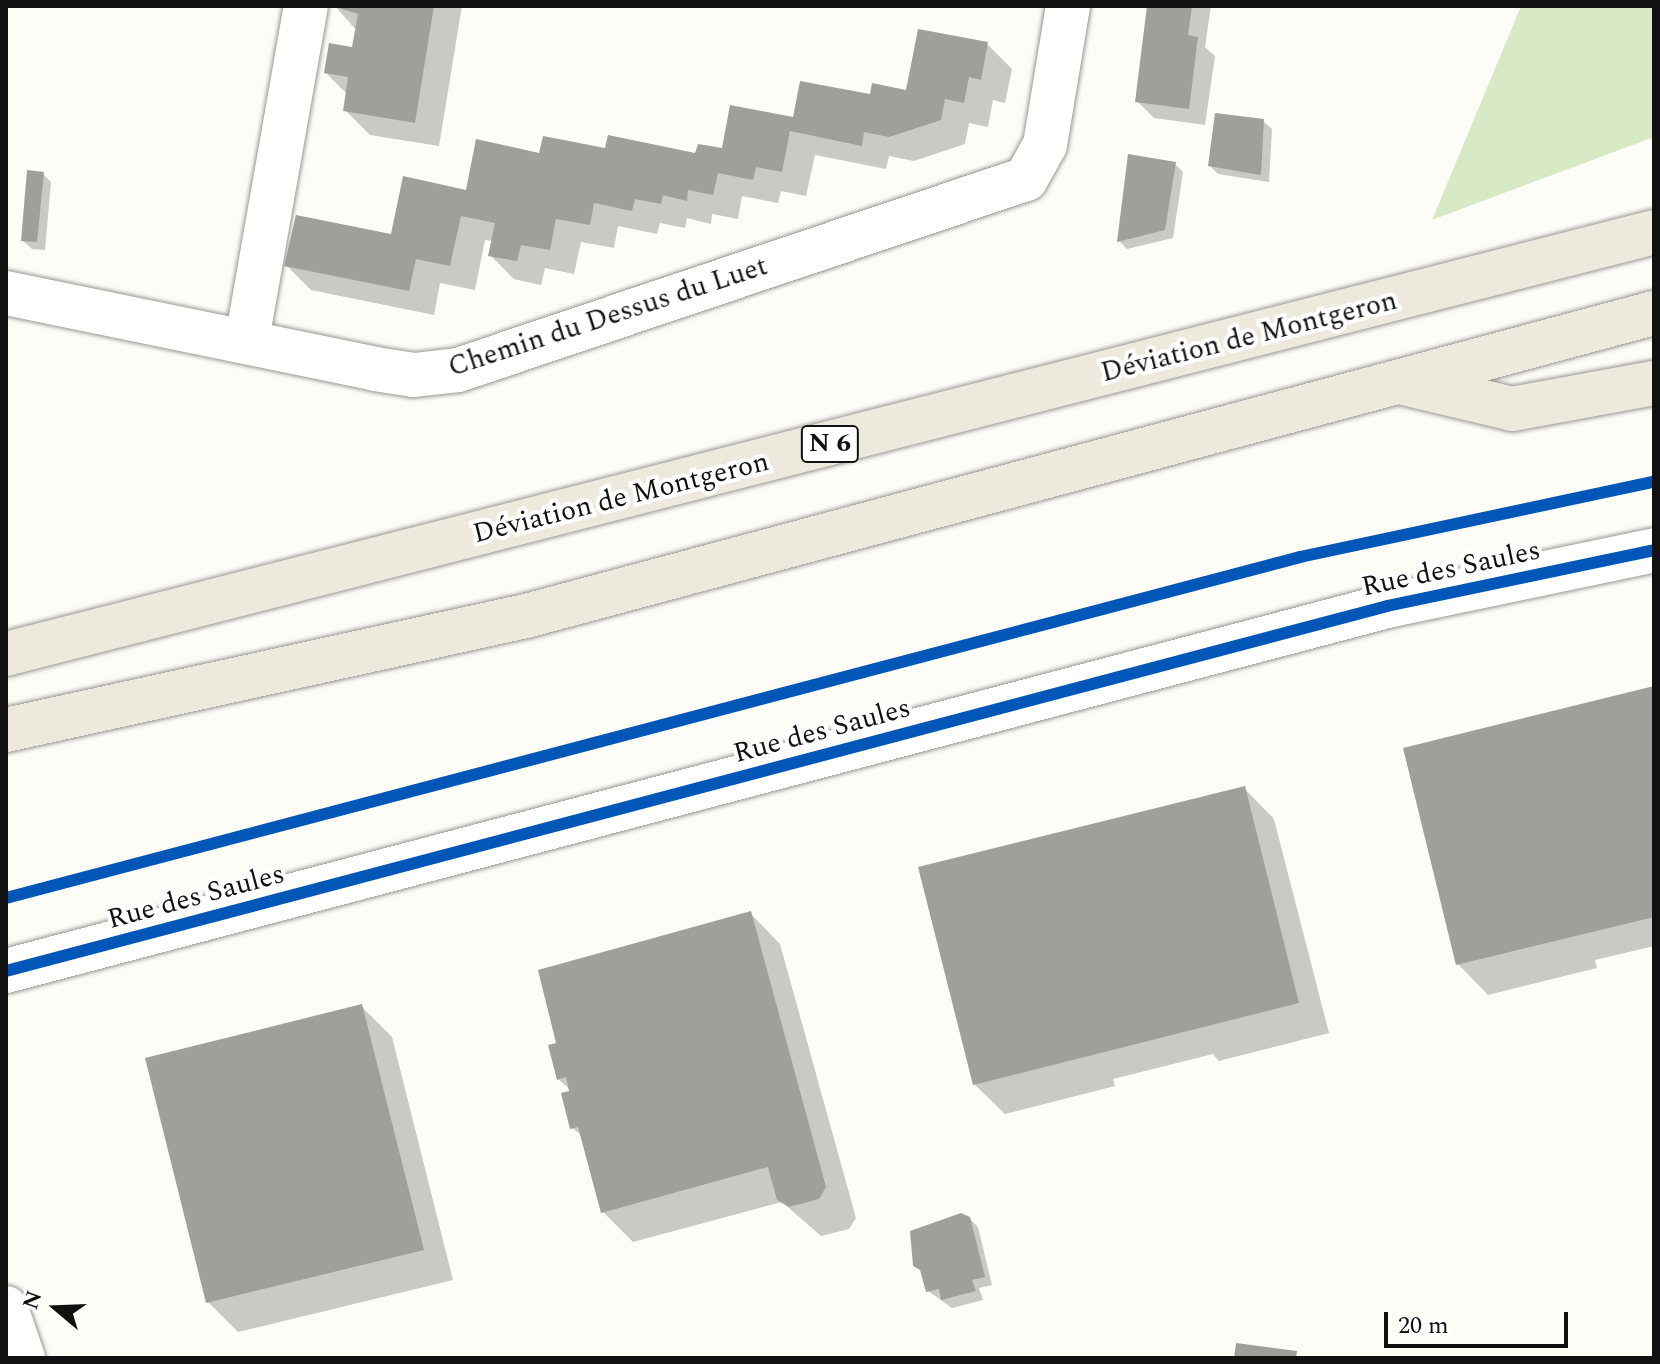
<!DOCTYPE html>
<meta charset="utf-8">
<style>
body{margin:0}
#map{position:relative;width:1660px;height:1364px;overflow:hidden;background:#fdfcf7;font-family:Spectral,serif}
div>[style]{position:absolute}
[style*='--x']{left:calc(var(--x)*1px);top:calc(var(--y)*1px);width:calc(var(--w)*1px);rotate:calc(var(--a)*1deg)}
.forest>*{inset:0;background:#d8eac5}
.shadow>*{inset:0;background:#0003}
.building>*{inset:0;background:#a19f9c}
.roads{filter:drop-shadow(0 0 2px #979795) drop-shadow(0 0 2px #979795)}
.minor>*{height:44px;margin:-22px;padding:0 22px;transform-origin:22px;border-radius:22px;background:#fffffe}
.primary>*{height:44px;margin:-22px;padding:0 22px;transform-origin:22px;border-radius:22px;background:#ede9dc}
.cycleway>*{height:12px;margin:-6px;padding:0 6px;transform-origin:6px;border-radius:6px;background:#0057b8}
span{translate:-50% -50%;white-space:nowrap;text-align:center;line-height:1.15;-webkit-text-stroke:8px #fff;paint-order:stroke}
.shield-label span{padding:2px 6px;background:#fff;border:2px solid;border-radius:6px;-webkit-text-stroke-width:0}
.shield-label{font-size:26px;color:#111;font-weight:700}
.street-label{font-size:28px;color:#111}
.frame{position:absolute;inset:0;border:8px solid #111;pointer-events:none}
.north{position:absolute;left:16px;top:1268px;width:80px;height:80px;-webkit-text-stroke:6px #fff;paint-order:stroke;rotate:289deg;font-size:22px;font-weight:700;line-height:32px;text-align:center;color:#111}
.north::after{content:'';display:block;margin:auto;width:28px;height:36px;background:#111;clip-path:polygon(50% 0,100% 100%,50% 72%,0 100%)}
.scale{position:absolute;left:1384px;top:1312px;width:184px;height:36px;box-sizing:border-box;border:4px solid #111;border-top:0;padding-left:10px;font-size:24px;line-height:28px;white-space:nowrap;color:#111;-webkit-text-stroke:6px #fff;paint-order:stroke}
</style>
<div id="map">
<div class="forest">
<i style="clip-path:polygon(1521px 6px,1654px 6px,1654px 137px,1432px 220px)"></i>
</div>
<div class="shadow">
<i style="clip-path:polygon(335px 6px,462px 6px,439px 146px,370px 135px,345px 110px,348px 95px,326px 73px,354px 49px,357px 31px)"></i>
<i style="clip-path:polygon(1149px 6px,1211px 6px,1205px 47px,1215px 56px,1205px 125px,1154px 118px,1137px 101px)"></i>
<i style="clip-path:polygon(987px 44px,1012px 69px,1005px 103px,993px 100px,988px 127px,969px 123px,965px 144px,914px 161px,889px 156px,886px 169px,815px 155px,806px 196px,781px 191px,778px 203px,742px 196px,738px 219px,712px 214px,711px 224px,687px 218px,685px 228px,660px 223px,657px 234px,618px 226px,614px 248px,581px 242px,574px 274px,545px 268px,541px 285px,514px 279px,490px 255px,493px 241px,485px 240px,475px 290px,440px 283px,434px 315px,311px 290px,287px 266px,393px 237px,541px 155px,607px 151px,697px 156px,724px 151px,795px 119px,872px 97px,908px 93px)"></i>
<i style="clip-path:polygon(1263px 121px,1272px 129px,1269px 182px,1218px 174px,1210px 166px)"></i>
<i style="clip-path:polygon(1175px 164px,1183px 172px,1173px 238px,1127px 249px,1119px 241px)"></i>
<i style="clip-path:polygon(43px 174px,51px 182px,45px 250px,32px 249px,23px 241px)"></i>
<i style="clip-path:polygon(1654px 688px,1654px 946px,1595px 960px,1597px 968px,1488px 995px,1458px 964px)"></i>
<i style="clip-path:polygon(1244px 788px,1274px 819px,1329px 1033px,1219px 1061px,1213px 1054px,1113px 1079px,1115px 1086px,1005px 1114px,974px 1084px)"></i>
<i style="clip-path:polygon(750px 913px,780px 944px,856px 1218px,849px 1229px,821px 1236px,782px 1202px,633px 1242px,603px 1212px,583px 1136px,572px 1128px,573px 1092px,558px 1079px,559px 1044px)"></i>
<i style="clip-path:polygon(362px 1007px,392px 1037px,453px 1280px,238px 1332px,208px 1302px)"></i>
<i style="clip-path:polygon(969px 1218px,978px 1227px,992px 1285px,979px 1288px,983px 1300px,952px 1308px,928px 1291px)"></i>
</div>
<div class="building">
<i style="clip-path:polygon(333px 6px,434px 6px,415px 123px,343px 111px,348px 77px,324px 73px,329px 43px,352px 47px,358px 14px)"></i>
<i style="clip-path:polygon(1147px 6px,1192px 6px,1188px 35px,1198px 37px,1189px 109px,1135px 102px)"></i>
<i style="clip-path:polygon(918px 29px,988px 42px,981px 80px,969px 77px,964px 103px,945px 99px,941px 120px,889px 137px,864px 132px,862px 146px,790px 131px,782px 172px,756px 167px,753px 180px,718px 173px,713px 195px,688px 190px,687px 201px,663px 195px,661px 204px,635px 199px,632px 211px,594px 203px,590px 225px,556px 219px,550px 250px,521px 245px,517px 261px,488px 256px,495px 223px,461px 216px,450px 266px,416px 259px,409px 291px,284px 266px,296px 215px,391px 234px,403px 176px,466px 190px,476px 139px,539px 153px,543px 136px,605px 148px,608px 135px,695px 153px,698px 144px,722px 148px,730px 105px,793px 117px,800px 81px,870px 94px,872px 83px,906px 90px)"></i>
<i style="clip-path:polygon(1215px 113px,1264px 119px,1261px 175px,1208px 166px)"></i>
<i style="clip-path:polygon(1128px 154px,1176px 162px,1165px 230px,1117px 242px)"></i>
<i style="clip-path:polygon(27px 170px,44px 172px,37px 242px,21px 241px)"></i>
<i style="clip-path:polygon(1654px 686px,1654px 917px,1456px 965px,1403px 748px)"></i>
<i style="clip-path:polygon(1245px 786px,1299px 1003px,973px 1085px,918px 867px)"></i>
<i style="clip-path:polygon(751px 911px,826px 1187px,819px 1199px,789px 1207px,777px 1200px,768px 1167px,601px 1213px,578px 1127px,570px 1129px,561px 1093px,569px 1091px,566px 1077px,557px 1080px,548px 1045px,556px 1043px,538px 970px)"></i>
<i style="clip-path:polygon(362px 1004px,424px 1250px,206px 1303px,145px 1058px)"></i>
<i style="clip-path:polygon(961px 1213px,970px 1217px,985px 1277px,972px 1280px,976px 1291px,941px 1300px,939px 1289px,926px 1292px,920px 1270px,913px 1266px,910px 1231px)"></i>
<i style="clip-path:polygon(1236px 1343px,1297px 1351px,1296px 1358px,1234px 1358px)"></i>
</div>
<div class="roads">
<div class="minor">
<i style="--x:6;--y:293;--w:377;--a:11.6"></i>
<i style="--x:375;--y:369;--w:39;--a:9"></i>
<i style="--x:414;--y:375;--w:44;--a:-6.5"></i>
<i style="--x:458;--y:370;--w:599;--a:-18.59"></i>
<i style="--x:1026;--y:179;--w:39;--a:-61"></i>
<i style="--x:1045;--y:145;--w:141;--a:-80.6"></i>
<i style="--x:247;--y:340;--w:339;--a:-80"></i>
<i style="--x:6;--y:971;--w:1428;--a:-14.8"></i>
<i style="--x:1387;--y:606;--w:273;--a:-11.8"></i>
<i style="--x:6;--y:1308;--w:53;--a:71.2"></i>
</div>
<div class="primary">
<i style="--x:1404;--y:383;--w:111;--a:13.5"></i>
<i style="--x:1512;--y:409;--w:144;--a:-10.4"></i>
<i style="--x:6;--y:654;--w:1701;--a:-14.36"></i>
<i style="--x:6;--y:730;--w:532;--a:-12.37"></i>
<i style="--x:526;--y:616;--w:1168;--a:-15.04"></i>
</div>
</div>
<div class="cycleway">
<i style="--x:6;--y:898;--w:1338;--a:-14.76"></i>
<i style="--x:1300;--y:557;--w:362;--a:-12"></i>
<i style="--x:6;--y:971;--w:1428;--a:-14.8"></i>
<i style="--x:1387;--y:606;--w:273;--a:-11.8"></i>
</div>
<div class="shield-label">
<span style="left:830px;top:444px">N 6</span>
</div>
<div class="street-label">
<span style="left:608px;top:317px;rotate:-18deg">Chemin du Dessus du Luet</span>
<span style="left:1249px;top:337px;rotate:-14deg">Déviation de Montgeron</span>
<span style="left:621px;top:498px;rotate:-14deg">Déviation de Montgeron</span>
<span style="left:1451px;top:569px;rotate:-12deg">Rue des Saules</span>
<span style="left:822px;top:731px;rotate:-15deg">Rue des Saules</span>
<span style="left:196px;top:897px;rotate:-15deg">Rue des Saules</span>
</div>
<div class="frame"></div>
<div class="north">N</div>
<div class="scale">20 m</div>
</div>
